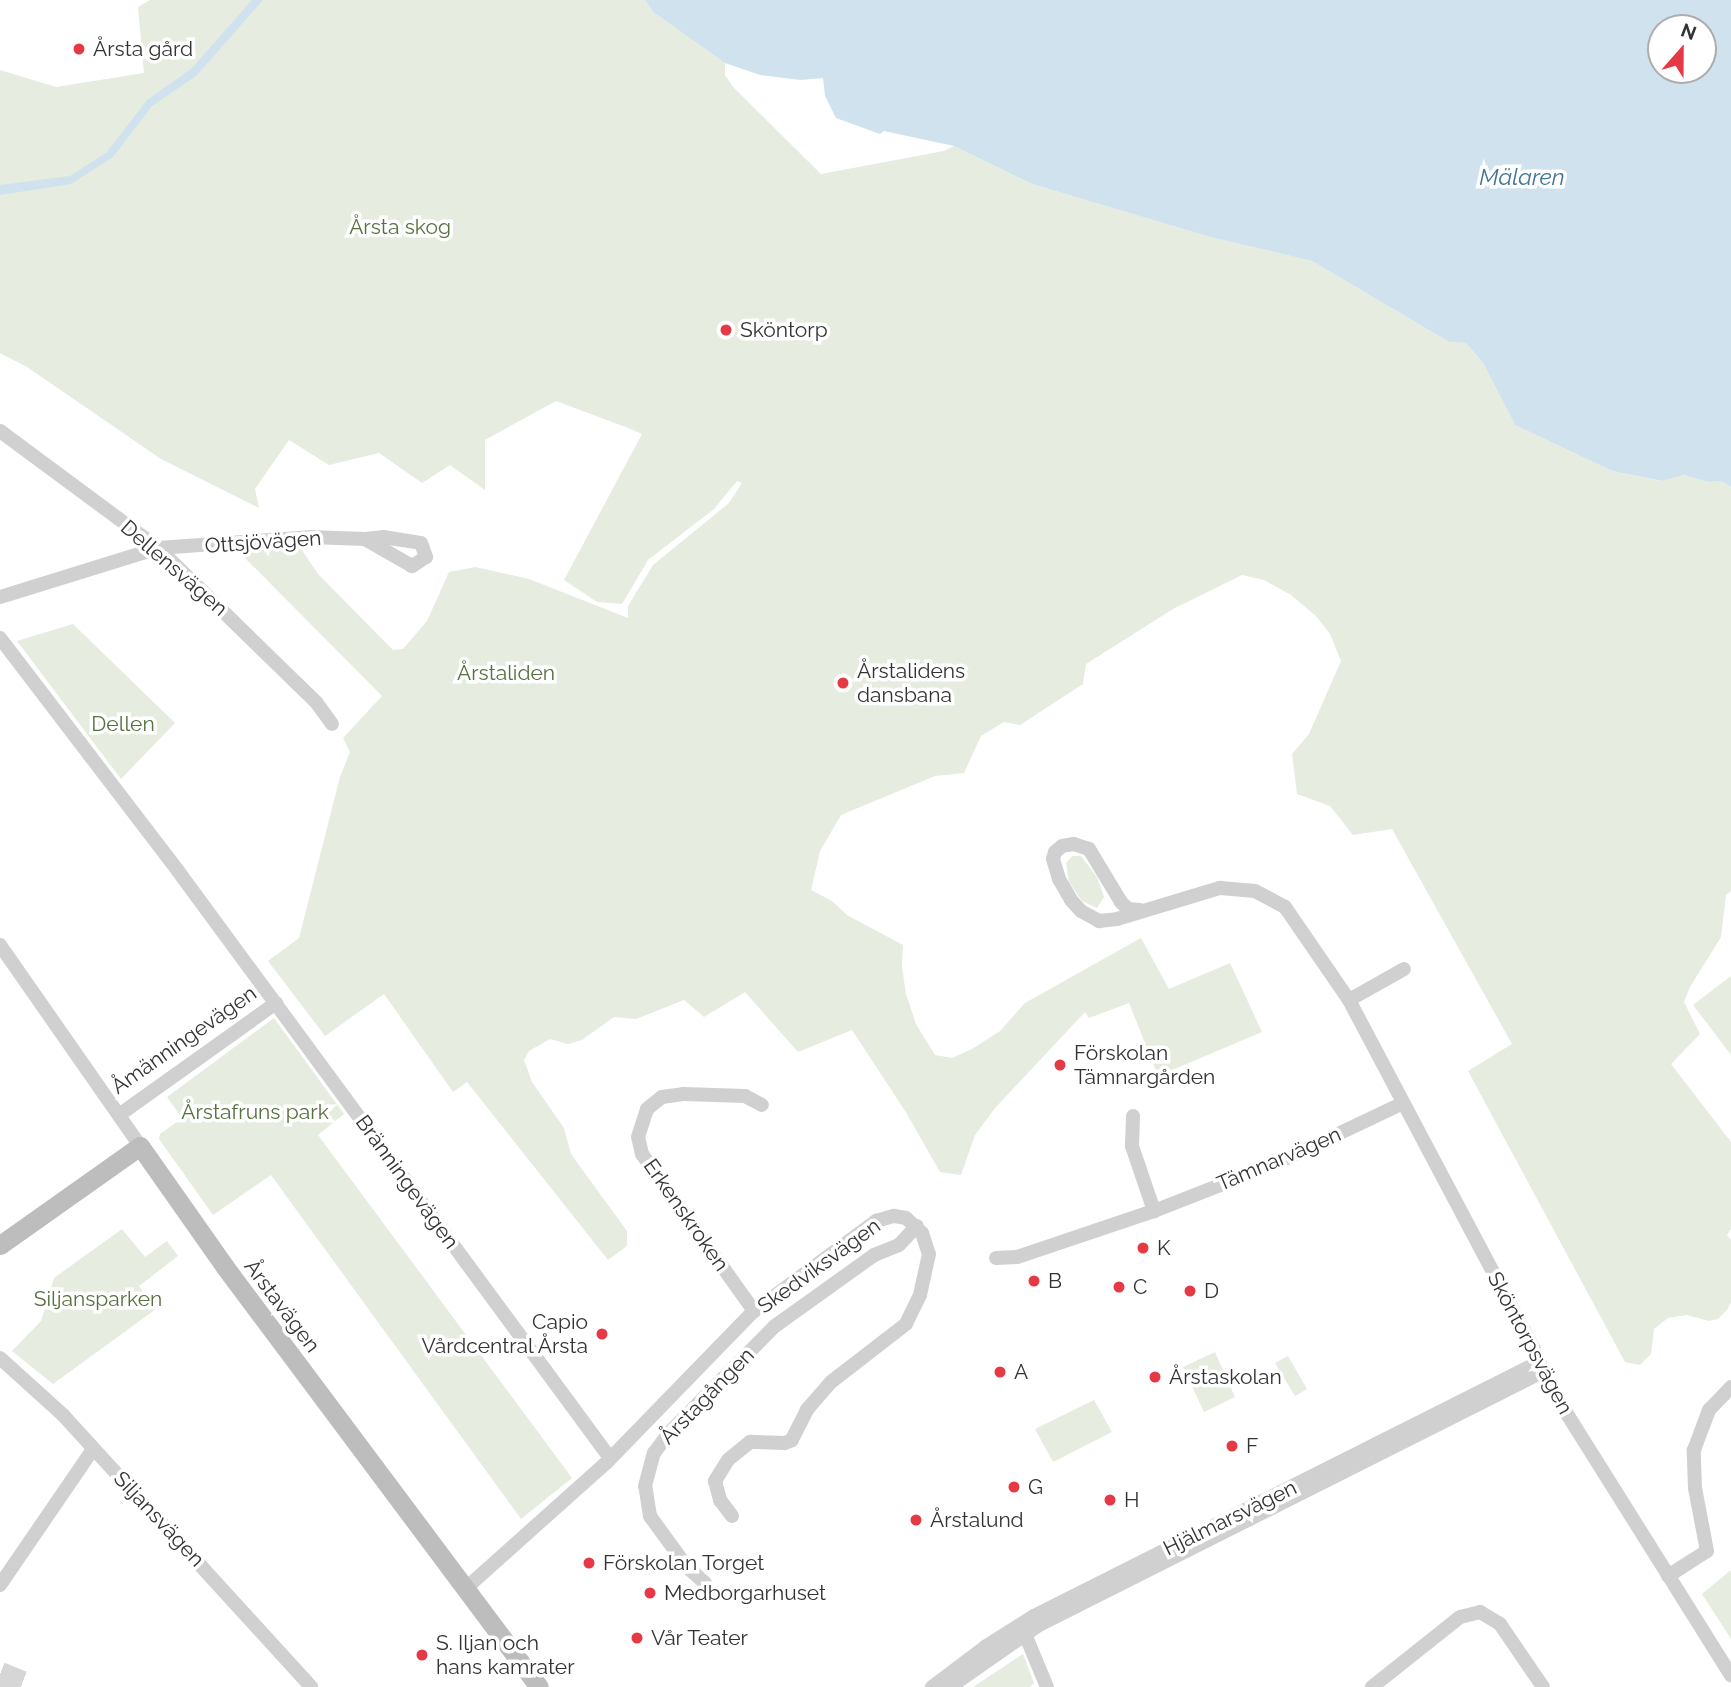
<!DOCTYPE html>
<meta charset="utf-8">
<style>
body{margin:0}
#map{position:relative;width:1731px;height:1687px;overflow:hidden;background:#fff;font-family:Raleway,sans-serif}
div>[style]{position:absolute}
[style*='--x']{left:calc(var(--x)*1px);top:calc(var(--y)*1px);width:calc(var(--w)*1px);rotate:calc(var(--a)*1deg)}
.green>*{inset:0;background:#e6ecdf}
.water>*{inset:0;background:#cfe2ee}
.highway-tunnel>*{height:24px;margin-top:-12px;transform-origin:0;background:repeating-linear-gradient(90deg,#d6d6d6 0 24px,transparent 0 36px)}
.street>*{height:14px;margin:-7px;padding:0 7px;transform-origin:7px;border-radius:7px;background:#d0d0d0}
.secondary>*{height:19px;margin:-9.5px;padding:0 9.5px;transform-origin:9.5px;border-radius:9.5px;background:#bdbdbd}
.dots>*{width:19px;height:19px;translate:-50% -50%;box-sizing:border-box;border:4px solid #fff;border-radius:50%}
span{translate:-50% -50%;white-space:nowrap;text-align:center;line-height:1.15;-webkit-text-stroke:7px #fff;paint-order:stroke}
.poi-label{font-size:21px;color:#333}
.left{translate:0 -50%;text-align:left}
.right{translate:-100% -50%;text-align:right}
.park-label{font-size:21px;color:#56703f}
.street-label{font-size:21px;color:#333}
.water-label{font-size:23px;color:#3f7597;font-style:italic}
.north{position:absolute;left:1647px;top:14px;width:70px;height:70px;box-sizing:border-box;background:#fff;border:2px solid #adadad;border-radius:50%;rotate:21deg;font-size:19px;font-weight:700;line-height:28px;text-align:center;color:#333}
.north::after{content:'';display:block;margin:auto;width:24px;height:32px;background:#e63946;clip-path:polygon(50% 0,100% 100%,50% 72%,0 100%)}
</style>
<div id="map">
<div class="green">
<i style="clip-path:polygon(150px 0,645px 0,653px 12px,725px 63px,725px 75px,734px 88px,821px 174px,944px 151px,954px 146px,1032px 184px,1210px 237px,1312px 261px,1449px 342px,1466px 343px,1483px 363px,1515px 425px,1612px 471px,1661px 481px,1682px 475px,1708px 482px,1721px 481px,1731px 487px,1731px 891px,1726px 895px,1721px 937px,1690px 987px,1684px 1002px,1700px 1034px,1671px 1064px,1731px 1142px,1731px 1229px,1727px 1235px,1731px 1240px,1731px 1302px,1727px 1310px,1718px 1319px,1709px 1321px,1687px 1315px,1668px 1318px,1654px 1329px,1651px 1354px,1640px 1365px,1625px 1362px,1468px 1071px,1512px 1044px,1392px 829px,1353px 835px,1330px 806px,1297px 794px,1292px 754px,1309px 734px,1341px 661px,1330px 634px,1316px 616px,1291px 595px,1264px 580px,1242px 575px,1173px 609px,1086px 664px,1083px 684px,1020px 725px,1004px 722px,981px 736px,964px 773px,935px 776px,841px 815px,820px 851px,811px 890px,832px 901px,847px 915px,903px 945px,902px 967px,906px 994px,916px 1024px,935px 1055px,952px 1058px,972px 1049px,1000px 1031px,1025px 1003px,1141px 938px,1169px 989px,1230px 963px,1262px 1032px,1158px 1076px,1129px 1003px,1089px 1018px,1085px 1012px,996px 1107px,975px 1135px,961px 1175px,940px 1172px,907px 1114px,852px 1030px,798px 1052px,745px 992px,704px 1017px,684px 1000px,636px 1019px,614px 1017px,582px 1040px,568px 1044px,550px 1039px,529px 1051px,524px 1060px,532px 1082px,564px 1128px,571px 1154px,627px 1231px,627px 1246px,608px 1260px,467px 1082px,453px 1092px,384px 994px,325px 1036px,268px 961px,299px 938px,340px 777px,350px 752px,343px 738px,382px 696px,236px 549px,274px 545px,300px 547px,318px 574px,393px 650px,403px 649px,427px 621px,449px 572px,475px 567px,529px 579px,628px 618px,628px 606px,653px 565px,729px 503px,742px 483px,737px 481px,714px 509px,648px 560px,622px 604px,597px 602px,564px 580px,642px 434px,631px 429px,556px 401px,485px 440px,485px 490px,450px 465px,422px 483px,379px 453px,329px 465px,289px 440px,255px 489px,259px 508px,161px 459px,27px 367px,0 353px,0 70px,56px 87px,144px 73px,138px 7px)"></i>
<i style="clip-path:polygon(73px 624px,175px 723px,121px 779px,17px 641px)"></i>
<i style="clip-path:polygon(1072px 856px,1081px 856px,1097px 877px,1104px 897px,1097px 908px,1082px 901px,1069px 882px,1066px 863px)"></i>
<i style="clip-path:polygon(1731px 976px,1731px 1055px,1693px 1005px)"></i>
<i style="clip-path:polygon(274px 1018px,344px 1114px,318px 1135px,572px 1478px,521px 1519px,271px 1175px,213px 1215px,159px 1139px,160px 1134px,182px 1118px,167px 1097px)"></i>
<i style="clip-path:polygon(122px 1229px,145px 1257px,167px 1241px,178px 1256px,139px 1286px,156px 1309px,53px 1384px,12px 1351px,41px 1321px,54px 1278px)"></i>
<i style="clip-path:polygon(1215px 1352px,1235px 1397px,1204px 1412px,1183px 1367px)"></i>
<i style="clip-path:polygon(1288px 1356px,1307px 1389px,1295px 1396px,1275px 1363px)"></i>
<i style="clip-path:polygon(1094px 1400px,1112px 1432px,1053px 1462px,1035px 1429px)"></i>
<i style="clip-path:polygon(1731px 1570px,1731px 1639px,1702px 1594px)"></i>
<i style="clip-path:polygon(1023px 1654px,1034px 1683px,1030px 1687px,973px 1687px)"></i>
</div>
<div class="water">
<i style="clip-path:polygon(252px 0,263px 0,196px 76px,152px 106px,113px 157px,71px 184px,0 195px,0 185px,70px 176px,107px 152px,147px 100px,191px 69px)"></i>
<i style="clip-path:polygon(evenodd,645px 0,1731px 0,1731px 487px,1721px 481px,1708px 482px,1683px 475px,1662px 481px,1612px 471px,1515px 425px,1483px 363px,1466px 343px,1449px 342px,1312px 261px,1210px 237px,1032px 184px,954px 146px,884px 131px,880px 134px,836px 118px,825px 96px,823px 78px,801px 80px,760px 75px,725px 63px,653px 12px,645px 0,1703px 28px,1703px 70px,1661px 70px,1661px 28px,1703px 28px)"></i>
</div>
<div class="highway-tunnel">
<i style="--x:0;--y:1674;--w:35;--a:22"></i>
</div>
<div class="street">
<i style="--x:0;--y:431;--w:197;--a:36.5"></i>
<i style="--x:158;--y:548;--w:221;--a:44.3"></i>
<i style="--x:316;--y:702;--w:27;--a:54"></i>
<i style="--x:383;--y:537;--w:38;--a:9"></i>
<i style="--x:421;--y:543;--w:15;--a:70"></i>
<i style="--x:426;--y:557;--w:17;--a:147"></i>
<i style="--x:412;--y:566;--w:54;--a:-150.1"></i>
<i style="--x:365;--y:539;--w:18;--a:-6"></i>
<i style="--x:0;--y:597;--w:165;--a:-17.2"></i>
<i style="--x:158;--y:548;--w:152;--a:-4.1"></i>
<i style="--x:310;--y:537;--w:55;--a:2.1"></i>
<i style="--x:0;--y:638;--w:293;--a:52.6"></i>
<i style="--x:178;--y:871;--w:729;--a:53.65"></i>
<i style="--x:1140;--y:910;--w:12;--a:-175"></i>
<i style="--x:1128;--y:909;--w:10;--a:-135"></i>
<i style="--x:1121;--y:902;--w:62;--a:-121.1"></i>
<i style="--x:1089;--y:849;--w:16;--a:-162"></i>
<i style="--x:1074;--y:844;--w:12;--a:171"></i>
<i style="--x:1062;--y:846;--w:9;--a:139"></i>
<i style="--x:1055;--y:852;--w:7;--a:106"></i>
<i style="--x:1053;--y:859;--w:21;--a:73"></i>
<i style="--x:1059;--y:879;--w:24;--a:60"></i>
<i style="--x:1071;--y:900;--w:15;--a:48"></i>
<i style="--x:1081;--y:911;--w:21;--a:29"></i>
<i style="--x:1099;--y:921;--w:18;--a:-6"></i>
<i style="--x:1117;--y:919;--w:108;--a:-16.8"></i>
<i style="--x:1220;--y:888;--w:35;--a:5"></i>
<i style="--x:1255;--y:891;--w:34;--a:28"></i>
<i style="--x:1285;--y:907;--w:113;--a:55.5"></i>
<i style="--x:1349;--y:1000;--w:391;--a:62.1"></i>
<i style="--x:1532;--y:1345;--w:49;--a:66"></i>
<i style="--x:1552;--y:1390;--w:337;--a:57.9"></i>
<i style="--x:0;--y:945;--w:245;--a:55.1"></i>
<i style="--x:1349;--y:1000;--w:63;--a:-29.4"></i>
<i style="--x:119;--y:1115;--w:193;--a:-35.5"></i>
<i style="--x:1133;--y:1116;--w:30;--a:92"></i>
<i style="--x:1132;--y:1146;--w:69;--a:71.3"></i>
<i style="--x:996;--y:1258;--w:21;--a:-3"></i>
<i style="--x:1017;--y:1257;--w:145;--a:-18.6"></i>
<i style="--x:1154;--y:1211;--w:134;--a:-21.4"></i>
<i style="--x:1279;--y:1162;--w:137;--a:-25.4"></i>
<i style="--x:754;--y:1311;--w:193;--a:-125.5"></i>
<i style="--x:642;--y:1154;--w:17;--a:-103"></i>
<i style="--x:638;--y:1137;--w:29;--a:-72"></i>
<i style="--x:647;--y:1109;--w:19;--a:-39"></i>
<i style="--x:662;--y:1097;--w:21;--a:-8"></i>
<i style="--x:683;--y:1094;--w:62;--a:1.8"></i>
<i style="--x:745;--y:1096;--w:19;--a:28"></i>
<i style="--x:0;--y:1358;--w:85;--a:42.1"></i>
<i style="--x:63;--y:1415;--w:368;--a:47.6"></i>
<i style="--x:1668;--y:1576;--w:46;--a:-32.7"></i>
<i style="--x:1707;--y:1551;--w:64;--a:-100.8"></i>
<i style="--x:1695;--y:1488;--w:38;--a:-92"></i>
<i style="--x:1694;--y:1450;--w:43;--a:-69.4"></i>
<i style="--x:1709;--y:1410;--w:32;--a:-46"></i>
<i style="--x:705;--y:1583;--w:24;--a:-138"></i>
<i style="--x:687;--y:1567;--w:63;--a:-126"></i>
<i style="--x:650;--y:1516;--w:30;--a:-99"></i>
<i style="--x:645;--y:1486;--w:34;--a:-75"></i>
<i style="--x:654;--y:1453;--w:25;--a:-53"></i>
<i style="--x:669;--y:1433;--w:151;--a:-45.3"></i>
<i style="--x:775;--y:1326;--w:122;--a:-35.6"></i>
<i style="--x:874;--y:1255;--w:27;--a:-22"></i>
<i style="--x:899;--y:1245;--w:26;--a:-47"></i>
<i style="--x:0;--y:1585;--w:165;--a:-55.6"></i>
<i style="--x:465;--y:1589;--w:191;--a:-41.8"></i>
<i style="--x:607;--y:1462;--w:211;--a:-45.8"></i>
<i style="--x:754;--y:1311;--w:152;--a:-36.4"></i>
<i style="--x:876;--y:1221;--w:19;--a:-16"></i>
<i style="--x:894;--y:1216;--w:12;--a:9"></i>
<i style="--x:906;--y:1218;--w:22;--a:43"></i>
<i style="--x:922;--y:1233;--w:22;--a:72"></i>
<i style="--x:929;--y:1254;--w:42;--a:102.4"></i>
<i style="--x:920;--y:1295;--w:32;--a:116"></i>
<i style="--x:906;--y:1324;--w:95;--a:142.3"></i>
<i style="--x:831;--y:1382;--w:37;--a:131"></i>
<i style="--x:807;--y:1410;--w:34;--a:117"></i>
<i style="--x:792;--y:1440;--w:8;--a:157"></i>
<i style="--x:785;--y:1443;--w:35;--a:-178"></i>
<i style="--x:750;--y:1442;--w:28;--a:141"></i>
<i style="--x:728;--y:1460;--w:25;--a:122"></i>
<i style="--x:715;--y:1481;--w:20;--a:75"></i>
<i style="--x:720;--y:1500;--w:20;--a:53"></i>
<i style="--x:1022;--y:1627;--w:65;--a:67.4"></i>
<i style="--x:932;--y:1687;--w:66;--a:-37"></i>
<i style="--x:985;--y:1647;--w:58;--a:-32.3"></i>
<i style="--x:1034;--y:1616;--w:563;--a:-26.7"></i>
<i style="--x:950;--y:1687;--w:108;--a:-34.9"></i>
<i style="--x:1039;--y:1625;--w:563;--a:-26.7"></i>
<i style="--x:1372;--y:1687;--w:112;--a:-38.5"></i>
<i style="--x:1460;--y:1617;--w:21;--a:-14"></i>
<i style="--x:1480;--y:1612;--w:23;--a:31"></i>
<i style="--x:1500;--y:1624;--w:76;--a:55.7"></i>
</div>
<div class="secondary">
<i style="--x:0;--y:1245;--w:171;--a:-35.3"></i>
<i style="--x:140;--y:1146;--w:148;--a:54.9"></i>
<i style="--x:225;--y:1267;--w:524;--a:53.22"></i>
</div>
<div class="dots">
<i style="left:79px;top:49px;background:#e63946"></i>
<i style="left:726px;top:330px;background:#e63946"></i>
<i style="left:843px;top:683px;background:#e63946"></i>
<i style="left:1060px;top:1065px;background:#e63946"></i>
<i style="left:1143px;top:1248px;background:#e63946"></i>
<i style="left:1034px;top:1281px;background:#e63946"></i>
<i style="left:1119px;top:1287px;background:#e63946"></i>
<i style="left:1190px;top:1291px;background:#e63946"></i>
<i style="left:602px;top:1334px;background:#e63946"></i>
<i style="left:1000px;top:1372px;background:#e63946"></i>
<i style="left:1155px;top:1377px;background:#e63946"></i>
<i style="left:1232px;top:1446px;background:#e63946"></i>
<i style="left:1014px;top:1487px;background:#e63946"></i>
<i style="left:1110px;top:1500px;background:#e63946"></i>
<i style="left:916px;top:1520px;background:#e63946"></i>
<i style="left:589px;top:1563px;background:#e63946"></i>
<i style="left:650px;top:1593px;background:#e63946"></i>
<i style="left:637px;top:1638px;background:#e63946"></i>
<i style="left:422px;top:1655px;background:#e63946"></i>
</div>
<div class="poi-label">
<span class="left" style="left:93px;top:49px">Årsta gård</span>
<span class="left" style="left:740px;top:330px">Sköntorp</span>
<span class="left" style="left:857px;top:683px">Årstalidens<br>dansbana</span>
<span class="left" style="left:1074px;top:1065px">Förskolan<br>Tämnargården</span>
<span class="left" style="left:1157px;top:1248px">K</span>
<span class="left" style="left:1048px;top:1281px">B</span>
<span class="left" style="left:1133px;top:1287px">C</span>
<span class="left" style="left:1204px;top:1291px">D</span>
<span class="right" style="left:588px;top:1334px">Capio<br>Vårdcentral Årsta</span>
<span class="left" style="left:1014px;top:1372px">A</span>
<span class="left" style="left:1169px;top:1377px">Årstaskolan</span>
<span class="left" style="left:1246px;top:1446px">F</span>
<span class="left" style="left:1028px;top:1487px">G</span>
<span class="left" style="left:1124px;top:1500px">H</span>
<span class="left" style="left:930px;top:1520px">Årstalund</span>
<span class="left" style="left:603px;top:1563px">Förskolan Torget</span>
<span class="left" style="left:664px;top:1593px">Medborgarhuset</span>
<span class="left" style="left:651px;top:1638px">Vår Teater</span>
<span class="left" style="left:436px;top:1655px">S. Iljan och<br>hans kamrater</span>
</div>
<div class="park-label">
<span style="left:400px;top:227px">Årsta skog</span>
<span style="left:506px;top:673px">Årstaliden</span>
<span style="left:123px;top:724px">Dellen</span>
<span style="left:255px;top:1112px">Årstafruns park</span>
<span style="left:98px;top:1299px">Siljansparken</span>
</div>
<div class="street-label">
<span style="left:263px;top:542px;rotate:-4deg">Ottsjövägen</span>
<span style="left:174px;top:568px;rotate:41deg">Dellensvägen</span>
<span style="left:184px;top:1040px;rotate:-35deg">Åmänningevägen</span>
<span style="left:1279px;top:1159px;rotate:-23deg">Tämnarvägen</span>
<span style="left:407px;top:1182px;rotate:54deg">Bränningevägen</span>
<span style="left:686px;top:1215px;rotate:55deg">Erkenskroken</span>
<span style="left:819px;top:1266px;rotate:-36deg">Skedviksvägen</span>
<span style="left:282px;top:1306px;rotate:53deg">Årstavägen</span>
<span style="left:1530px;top:1343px;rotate:62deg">Sköntorpsvägen</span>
<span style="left:707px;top:1396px;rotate:-46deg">Årstagången</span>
<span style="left:1230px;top:1518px;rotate:-26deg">Hjälmarsvägen</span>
<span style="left:159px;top:1519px;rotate:47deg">Siljansvägen</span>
</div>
<div class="water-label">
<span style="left:1522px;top:177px">Mälaren</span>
</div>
<div class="north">N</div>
</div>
